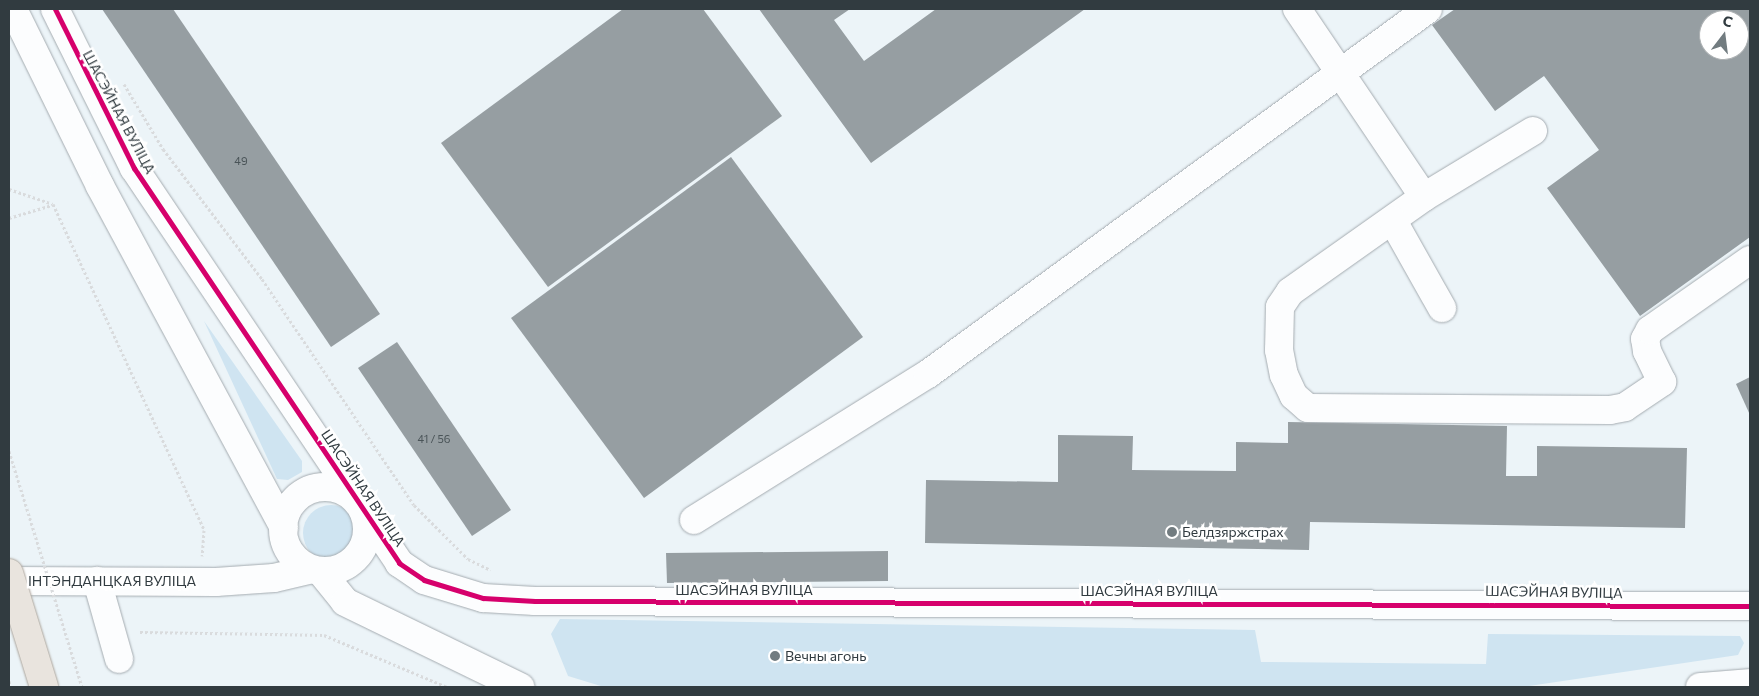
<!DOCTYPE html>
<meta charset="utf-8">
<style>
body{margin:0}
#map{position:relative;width:1759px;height:696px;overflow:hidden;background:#ecf4f8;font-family:Commissioner,sans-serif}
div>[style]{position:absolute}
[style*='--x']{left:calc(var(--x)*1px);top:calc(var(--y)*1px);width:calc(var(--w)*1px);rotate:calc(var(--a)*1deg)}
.green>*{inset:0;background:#cfe4f1}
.round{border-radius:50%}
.building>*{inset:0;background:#969ea2}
.path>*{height:3px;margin-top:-1.5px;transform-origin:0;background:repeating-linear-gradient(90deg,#d9dbdd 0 2.5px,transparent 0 5px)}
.roads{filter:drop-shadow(0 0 1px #a4abb0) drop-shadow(0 0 1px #a4abb0)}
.minor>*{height:28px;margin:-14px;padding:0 14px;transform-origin:14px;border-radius:14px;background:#fcfdfe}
.minor>.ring{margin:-14px;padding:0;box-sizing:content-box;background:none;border:28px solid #fcfdfe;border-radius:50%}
.path-bridge>*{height:3px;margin-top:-1.5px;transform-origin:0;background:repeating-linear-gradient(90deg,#d9dbdd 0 2.5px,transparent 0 5px)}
.bridges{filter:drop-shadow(0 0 1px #aea79e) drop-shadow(0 0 1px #aea79e)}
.major-bridge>*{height:28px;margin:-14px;padding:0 14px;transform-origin:14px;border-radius:14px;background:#e9e4de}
.cycleway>*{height:5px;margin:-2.5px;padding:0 2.5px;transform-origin:2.5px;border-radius:2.5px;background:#d6006c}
.dots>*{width:14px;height:14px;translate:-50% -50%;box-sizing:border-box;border:2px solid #fff;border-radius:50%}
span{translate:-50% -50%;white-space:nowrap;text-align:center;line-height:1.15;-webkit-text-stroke:5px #fff;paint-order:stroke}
.number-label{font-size:11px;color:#4a5458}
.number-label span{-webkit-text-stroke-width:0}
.street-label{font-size:14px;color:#313b40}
.poi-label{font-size:14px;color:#313b40}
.left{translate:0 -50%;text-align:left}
.frame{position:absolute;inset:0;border:10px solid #313b40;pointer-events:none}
.north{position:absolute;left:1699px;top:10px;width:50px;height:50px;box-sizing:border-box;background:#fff;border:1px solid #adb1b3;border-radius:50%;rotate:15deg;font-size:14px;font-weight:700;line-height:20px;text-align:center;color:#313b40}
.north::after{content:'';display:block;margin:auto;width:18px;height:22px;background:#727c80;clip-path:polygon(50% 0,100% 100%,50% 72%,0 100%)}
</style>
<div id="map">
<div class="green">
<i style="clip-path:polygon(204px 321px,302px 461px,302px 472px,288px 480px,277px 479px)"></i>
<i class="round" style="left:303px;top:505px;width:56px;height:56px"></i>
<i style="clip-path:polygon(560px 619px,1255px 630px,1261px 662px,1486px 664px,1488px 634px,1740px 636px,1744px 643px,1738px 655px,1522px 687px,604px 687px,568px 676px,551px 634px)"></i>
</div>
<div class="building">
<i style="clip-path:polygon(102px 9px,173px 9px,380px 314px,331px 347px)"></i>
<i style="clip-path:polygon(623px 9px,703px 9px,782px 116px,548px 287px,441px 143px)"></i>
<i style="clip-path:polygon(759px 9px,850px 9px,834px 20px,864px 61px,936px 9px,1085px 9px,871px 163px)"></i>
<i style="clip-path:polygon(evenodd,1455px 9px,1750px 9px,1750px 237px,1640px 316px,1547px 188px,1599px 150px,1544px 76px,1495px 111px,1432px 25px,1455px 9px,1709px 20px,1739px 20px,1739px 50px,1709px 50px,1709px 20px)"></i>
<i style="clip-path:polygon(731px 157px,863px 337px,644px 498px,511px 318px)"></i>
<i style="clip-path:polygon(397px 342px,511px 510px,472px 536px,358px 368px)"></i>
<i style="clip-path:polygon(1750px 377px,1750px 415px,1736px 384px)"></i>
<i style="clip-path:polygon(1288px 422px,1507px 426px,1506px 476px,1537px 476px,1537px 446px,1687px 448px,1685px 528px,1310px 522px,1309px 550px,925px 543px,926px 480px,1058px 482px,1058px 435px,1133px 436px,1132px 470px,1236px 471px,1236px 442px,1288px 443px)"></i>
<i style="clip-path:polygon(888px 551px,888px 581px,667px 583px,666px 553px)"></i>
</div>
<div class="path">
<i style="--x:124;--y:84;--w:76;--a:59"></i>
<i style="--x:163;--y:149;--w:163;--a:52.7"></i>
<i style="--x:262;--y:279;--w:272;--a:56.1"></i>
<i style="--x:414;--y:505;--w:76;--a:45"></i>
<i style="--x:468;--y:559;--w:25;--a:26"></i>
<i style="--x:9;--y:189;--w:46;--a:18.8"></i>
<i style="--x:53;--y:204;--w:359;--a:65.1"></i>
<i style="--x:204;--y:530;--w:26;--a:94"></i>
<i style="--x:9;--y:218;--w:45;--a:-16.8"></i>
<i style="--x:140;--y:632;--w:184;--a:0.9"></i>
<i style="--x:324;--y:635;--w:134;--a:22.9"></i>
<i style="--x:9;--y:681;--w:6;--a:72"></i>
</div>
<div class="roads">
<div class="minor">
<i style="--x:13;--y:9;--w:197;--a:63.8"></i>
<i style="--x:100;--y:186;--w:388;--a:61.7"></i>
<i style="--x:55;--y:9;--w:178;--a:63.6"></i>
<i style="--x:134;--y:168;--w:476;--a:56.1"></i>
<i style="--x:399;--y:563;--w:30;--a:34"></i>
<i style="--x:424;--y:580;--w:62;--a:17"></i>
<i style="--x:483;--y:598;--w:52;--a:3.3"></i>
<i style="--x:535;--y:601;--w:1215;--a:0.24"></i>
<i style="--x:1297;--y:9;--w:227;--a:56"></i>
<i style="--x:1533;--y:131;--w:127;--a:148.8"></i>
<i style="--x:1424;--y:197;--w:164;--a:144.7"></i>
<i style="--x:1290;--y:292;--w:18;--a:124"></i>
<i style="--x:1280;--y:307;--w:43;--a:91.3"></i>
<i style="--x:1279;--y:350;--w:25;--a:79"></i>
<i style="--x:1284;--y:375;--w:23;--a:65"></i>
<i style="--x:1294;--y:396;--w:18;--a:41"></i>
<i style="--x:1308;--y:408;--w:302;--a:0.4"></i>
<i style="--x:1610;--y:410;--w:15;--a:-11"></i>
<i style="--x:1625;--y:407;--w:45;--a:-34"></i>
<i style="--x:1662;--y:382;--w:34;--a:-116"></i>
<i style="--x:1647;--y:351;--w:12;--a:-99"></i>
<i style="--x:1645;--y:339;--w:10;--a:-61"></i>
<i style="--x:1650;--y:330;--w:122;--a:-35"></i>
<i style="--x:1393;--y:221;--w:100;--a:60.6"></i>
<i class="ring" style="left:283px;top:487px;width:56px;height:56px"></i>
<i style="--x:694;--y:520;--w:276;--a:-32"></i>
<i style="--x:928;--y:374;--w:619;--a:-36.13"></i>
<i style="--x:321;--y:572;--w:38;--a:51"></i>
<i style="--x:345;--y:602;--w:195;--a:25.9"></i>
<i style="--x:9;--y:581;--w:207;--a:0.3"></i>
<i style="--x:216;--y:582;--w:58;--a:-3.9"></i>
<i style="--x:274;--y:578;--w:36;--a:-13"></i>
<i style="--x:97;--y:581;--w:81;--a:74.2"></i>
<i style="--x:1700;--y:687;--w:50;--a:-4.6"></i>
</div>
</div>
<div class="path-bridge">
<i style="--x:9;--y:451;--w:247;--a:72.8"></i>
</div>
<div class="bridges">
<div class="major-bridge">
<i style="--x:9;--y:573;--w:119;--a:72.9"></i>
</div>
</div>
<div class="cycleway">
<i style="--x:55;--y:9;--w:178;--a:63.6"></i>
<i style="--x:134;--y:168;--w:476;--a:56.1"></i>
<i style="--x:399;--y:563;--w:30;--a:34"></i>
<i style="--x:424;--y:580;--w:62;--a:17"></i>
<i style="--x:483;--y:598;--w:52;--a:3.3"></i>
<i style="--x:535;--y:601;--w:1215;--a:0.24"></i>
</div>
<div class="dots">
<i style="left:1172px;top:532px;background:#727c80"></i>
<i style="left:775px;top:656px;background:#727c80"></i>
</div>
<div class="number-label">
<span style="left:241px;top:161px">49</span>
<span style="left:434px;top:439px">41 / 56</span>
</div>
<div class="street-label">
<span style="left:119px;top:112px;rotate:62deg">ШАСЭЙНАЯ ВУЛІЦА</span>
<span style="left:363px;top:488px;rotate:56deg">ШАСЭЙНАЯ ВУЛІЦА</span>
<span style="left:112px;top:581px">ІНТЭНДАНЦКАЯ ВУЛІЦА</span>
<span style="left:744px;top:590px">ШАСЭЙНАЯ ВУЛІЦА</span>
<span style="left:1149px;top:591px">ШАСЭЙНАЯ ВУЛІЦА</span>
<span style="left:1554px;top:592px;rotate:1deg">ШАСЭЙНАЯ ВУЛІЦА</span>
</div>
<div class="poi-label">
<span class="left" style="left:1182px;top:532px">Белдзяржстрах</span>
<span class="left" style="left:785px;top:656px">Вечны агонь</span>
</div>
<div class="frame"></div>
<div class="north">С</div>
</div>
